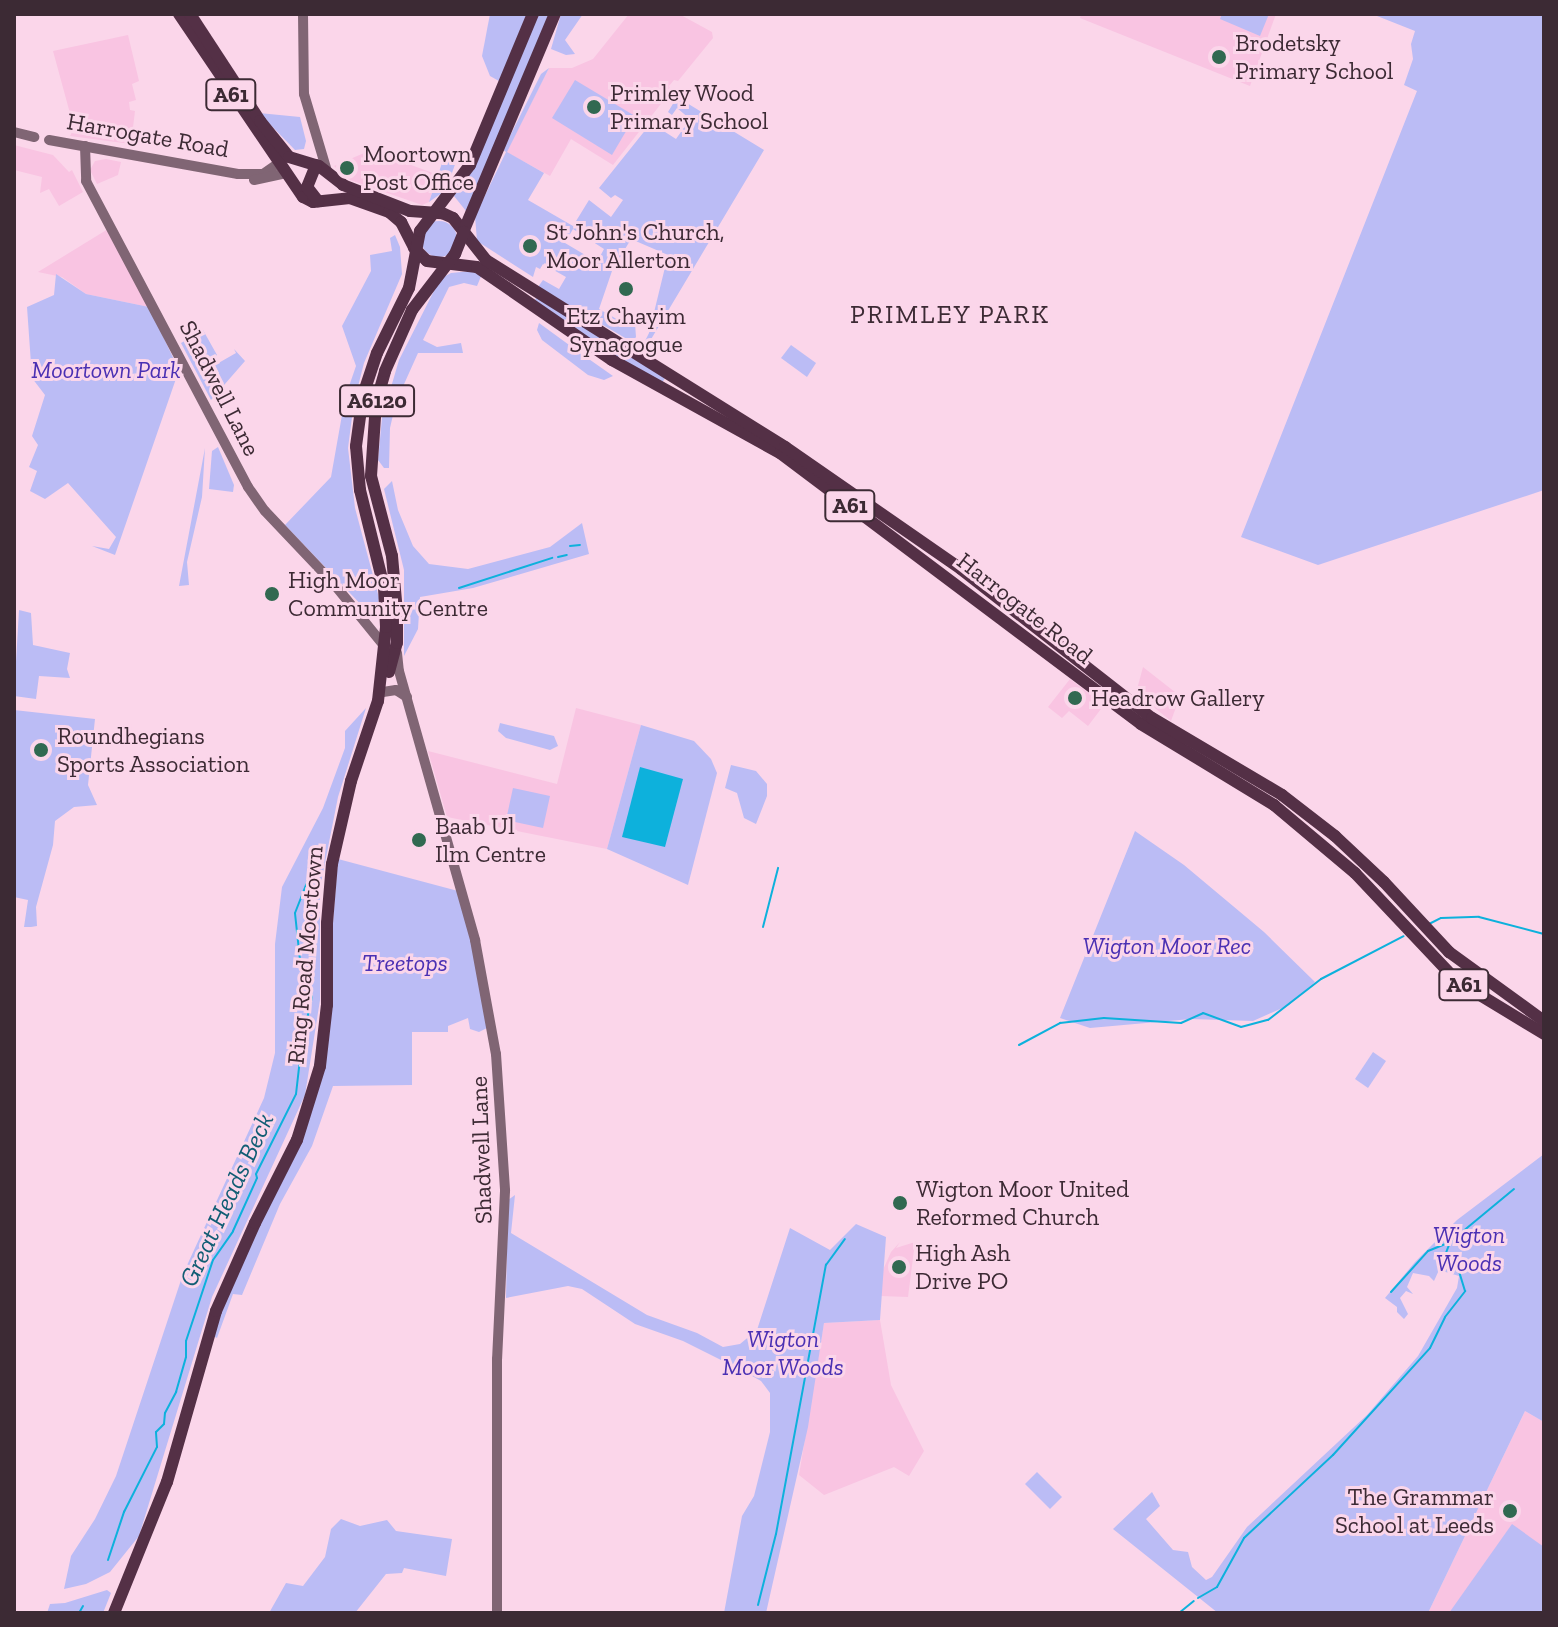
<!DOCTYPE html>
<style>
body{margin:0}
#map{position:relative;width:1558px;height:1627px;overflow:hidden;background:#fbd6ea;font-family:"Zilla Slab",serif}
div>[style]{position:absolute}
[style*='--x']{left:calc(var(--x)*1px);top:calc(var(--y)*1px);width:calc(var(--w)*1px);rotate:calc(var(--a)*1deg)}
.built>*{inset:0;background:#f9c4e2}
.green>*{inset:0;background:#bbbcf5}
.round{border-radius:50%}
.water>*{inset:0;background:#0db1dc}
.stream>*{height:2px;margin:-1px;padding:0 1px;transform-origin:1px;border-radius:1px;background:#0db1dc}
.secondary>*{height:10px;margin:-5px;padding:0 5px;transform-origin:5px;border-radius:5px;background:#806574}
.highway>*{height:12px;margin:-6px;padding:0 6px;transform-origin:6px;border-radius:6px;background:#543046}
.dots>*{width:22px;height:22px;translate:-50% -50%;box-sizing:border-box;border:4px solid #fbd6ea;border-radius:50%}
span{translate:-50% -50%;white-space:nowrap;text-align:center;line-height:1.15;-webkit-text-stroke:6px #fbd6ea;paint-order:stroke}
.shield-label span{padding:2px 6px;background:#fbd6ea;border:2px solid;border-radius:6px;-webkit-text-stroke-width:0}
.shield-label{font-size:22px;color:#3c2a34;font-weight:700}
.poi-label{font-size:24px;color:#3c2a34}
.left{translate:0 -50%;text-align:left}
.right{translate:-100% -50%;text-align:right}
.street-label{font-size:24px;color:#3c2a34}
.park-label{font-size:24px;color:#4a30b3;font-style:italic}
.neighbourhood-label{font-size:26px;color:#3c2a34;letter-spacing:2px}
.water-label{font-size:26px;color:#115d74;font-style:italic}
.frame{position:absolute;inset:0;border:16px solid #3c2a34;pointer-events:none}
</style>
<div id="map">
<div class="built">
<i style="clip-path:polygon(629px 14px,679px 14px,712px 32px,713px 38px,678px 81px,674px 80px,669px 86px,671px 91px,613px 165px,571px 139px,550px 176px,506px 152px,549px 68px,572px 68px,593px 59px)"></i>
<i style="clip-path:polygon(1081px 14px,1276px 14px,1250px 86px,1080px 18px)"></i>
<i style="clip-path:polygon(128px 35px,139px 81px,132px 84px,136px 100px,129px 102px,130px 110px,135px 111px,131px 144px,70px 136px,74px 128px,53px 51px)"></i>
<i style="clip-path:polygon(14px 145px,53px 155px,69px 172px,72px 170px,83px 192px,59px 206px,49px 189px,40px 193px,42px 177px,14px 170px)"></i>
<i style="clip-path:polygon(371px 150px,438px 175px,429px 202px,422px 205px,350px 180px,334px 166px)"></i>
<i style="clip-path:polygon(106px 159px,121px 162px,118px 175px,97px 184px,90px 170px,95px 161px)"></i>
<i style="clip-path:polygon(108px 229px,149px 307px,86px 294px,62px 277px,38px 272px)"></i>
<i style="clip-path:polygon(1143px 667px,1180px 696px,1171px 721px,1136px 693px)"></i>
<i style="clip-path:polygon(1070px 679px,1104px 705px,1088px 726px,1069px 711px,1062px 718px,1048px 707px)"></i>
<i style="clip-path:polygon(576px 708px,641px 725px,607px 849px,447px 817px,428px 751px,557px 784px)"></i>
<i style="clip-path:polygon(900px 1242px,896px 1248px,915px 1242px,908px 1297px,881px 1296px,882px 1272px,891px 1252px)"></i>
<i style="clip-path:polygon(880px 1320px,891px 1385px,924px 1451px,909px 1476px,894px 1467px,824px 1495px,799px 1475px,824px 1323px)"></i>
<i style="clip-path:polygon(1525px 1411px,1544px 1422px,1544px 1613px,1428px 1613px)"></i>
</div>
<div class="green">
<i style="clip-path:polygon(490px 14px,527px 14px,499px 81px,490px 76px,482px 56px)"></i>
<i style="clip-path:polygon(537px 14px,551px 14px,466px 211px,454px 196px)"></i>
<i style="clip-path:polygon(561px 14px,583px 14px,565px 40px,575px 54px,566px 55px,551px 49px)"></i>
<i style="clip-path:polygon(1222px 14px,1269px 14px,1260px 36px,1220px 19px)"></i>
<i style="clip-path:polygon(1372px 14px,1544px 14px,1544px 490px,1318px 565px,1241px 537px,1417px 91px,1404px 85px,1413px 59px,1411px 44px,1415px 31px)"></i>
<i style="clip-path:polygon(evenodd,549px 68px,507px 152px,544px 173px,528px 200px,573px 226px,589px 200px,611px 217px,623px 200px,615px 195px,611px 198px,599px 188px,651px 123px,676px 139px,690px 119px,677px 108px,672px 115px,668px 112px,677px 97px,764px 150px,650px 341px,651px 355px,641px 349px,649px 333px,668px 255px,631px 239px,612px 271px,599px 309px,629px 326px,631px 322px,635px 323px,636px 337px,632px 342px,538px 287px,543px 280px,559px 289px,566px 277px,543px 264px,540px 269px,536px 267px,533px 277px,477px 241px,475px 216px,506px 152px,503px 150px,541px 74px,549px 68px,573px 229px,604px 249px,597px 262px,565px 243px,573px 229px)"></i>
<i style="clip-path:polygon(575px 80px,635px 116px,612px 155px,552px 118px)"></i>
<i style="clip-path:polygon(259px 113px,300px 117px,306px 141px,304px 149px,295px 150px)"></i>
<i style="clip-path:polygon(459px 153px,446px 190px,429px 202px,442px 163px)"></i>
<i class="round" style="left:421px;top:221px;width:36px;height:36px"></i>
<i style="clip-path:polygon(395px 235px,400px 247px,402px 274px,364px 363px,354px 402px,348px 448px,355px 508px,379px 598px,376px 612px,368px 612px,285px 525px,331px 477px,345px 398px,356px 366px,342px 326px,371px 271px,370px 255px,392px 251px,390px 238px)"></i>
<i style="clip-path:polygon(472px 271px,482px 274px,477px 286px,464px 283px,449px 287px,423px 340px,437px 347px,461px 343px,463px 353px,418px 353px,396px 402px,390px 428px,389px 468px,384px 468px,378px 460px,382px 418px,399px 360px,440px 279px,451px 273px)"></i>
<i style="clip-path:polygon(56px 274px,86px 294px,149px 307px,179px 370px,115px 555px,92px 546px,109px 549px,116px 537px,68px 483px,45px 499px,30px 491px,37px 471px,29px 467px,38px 445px,32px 436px,45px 395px,32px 378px,27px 307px,54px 295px)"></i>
<i style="clip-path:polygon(537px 296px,665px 378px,662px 383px,632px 370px,535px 300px)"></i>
<i style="clip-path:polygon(539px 323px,576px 350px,613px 376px,604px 380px,588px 375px,542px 340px,537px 330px)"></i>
<i style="clip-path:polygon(203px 330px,217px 355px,203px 363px,211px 378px,219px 373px,215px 365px,236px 353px,234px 349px,245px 361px,211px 400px,181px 343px)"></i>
<i style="clip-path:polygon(791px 345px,816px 363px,807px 377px,781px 358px)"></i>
<i style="clip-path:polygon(218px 447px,234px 485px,233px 492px,209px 489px,212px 451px)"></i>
<i style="clip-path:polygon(205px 448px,202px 497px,187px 562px,189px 585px,179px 586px)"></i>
<i style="clip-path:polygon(392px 481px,398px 510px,413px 546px,429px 564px,468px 569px,550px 547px,582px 523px,589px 554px,473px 588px,420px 597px,418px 629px,404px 656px,404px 570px,384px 489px)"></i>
<i style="clip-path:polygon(19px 610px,31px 613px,33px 645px,70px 653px,67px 669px,70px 678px,39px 676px,36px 699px,14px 696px)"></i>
<i style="clip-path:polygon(366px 708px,338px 797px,320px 888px,320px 1000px,305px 1095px,212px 1297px,139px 1536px,110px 1572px,86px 1584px,64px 1589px,71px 1556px,95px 1519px,116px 1476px,183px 1274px,264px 1098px,275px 1053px,275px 944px,282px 887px,323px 808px,345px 748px,345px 731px)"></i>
<i style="clip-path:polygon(14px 710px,95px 719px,88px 785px,97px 805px,74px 807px,55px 821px,53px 845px,36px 907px,37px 926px,31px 927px,24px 927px,28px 900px,14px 897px)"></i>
<i style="clip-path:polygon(500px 723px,554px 736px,558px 746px,550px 750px,506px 738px,498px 731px)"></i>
<i style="clip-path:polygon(641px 725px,694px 741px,711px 759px,717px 773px,688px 885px,607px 849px)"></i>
<i style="clip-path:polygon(731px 765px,756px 771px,767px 784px,767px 796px,756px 824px,744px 818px,737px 793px,725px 788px)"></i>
<i style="clip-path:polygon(513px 788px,550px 796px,543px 828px,506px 820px)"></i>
<i style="clip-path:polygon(1135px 831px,1184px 865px,1264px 932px,1315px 982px,1289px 1005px,1253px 1021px,1191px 1019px,1090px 1028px,1060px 1018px)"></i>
<i style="clip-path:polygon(338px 859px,458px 891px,476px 960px,487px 1028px,479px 1032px,470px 1029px,468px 1018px,448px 1026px,448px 1032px,412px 1032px,412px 1085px,333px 1086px,312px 1146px,280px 1204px,242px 1295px,233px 1294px,217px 1338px,213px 1336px,228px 1291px,304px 1131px,330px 960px)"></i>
<i style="clip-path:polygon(1373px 1052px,1386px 1061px,1368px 1088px,1355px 1079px)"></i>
<i style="clip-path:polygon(1544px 1154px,1544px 1422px,1525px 1411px,1428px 1613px,1218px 1613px,1113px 1529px,1152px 1492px,1160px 1506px,1146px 1519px,1173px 1550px,1188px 1552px,1192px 1567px,1206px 1580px,1212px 1577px,1247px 1527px,1367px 1415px,1418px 1356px,1457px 1288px,1459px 1276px,1439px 1270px,1434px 1281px,1429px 1276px,1413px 1273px,1407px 1287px,1413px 1294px,1406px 1291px,1400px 1298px,1408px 1314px,1404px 1319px,1397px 1312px,1397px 1307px,1385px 1298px,1415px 1262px,1457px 1220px)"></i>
<i style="clip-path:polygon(515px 1195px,511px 1233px,647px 1315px,697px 1333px,723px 1347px,740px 1344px,757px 1330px,790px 1228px,830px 1250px,856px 1224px,886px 1237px,880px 1320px,824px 1323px,808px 1427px,766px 1613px,724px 1613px,742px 1516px,754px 1496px,770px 1432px,770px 1393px,761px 1381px,745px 1372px,683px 1341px,635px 1324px,582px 1289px,568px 1286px,506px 1298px,508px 1200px)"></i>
<i style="clip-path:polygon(1037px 1472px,1062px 1497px,1050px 1509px,1025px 1484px)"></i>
<i style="clip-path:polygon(341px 1519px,360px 1526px,387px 1520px,396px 1531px,452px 1539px,446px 1576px,404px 1568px,402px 1573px,386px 1574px,355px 1613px,269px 1613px,286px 1583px,303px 1586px,325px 1557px,331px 1529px)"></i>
<i style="clip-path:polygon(1512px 1524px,1544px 1547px,1544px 1613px,1449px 1613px)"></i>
<i style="clip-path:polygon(107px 1590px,111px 1593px,103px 1613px,47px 1613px,50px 1604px,65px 1603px)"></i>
</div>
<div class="water">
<i style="clip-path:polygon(640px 767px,683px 779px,665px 847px,622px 837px)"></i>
</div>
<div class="stream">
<i style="--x:570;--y:546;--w:10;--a:-6"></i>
<i style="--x:558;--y:557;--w:9;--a:-13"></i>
<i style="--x:459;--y:588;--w:98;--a:-17.9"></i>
<i style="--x:1429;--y:924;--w:13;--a:-27"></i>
<i style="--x:1441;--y:918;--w:38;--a:-2"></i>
<i style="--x:1479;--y:917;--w:67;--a:14.7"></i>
<i style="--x:763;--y:927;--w:61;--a:-75.7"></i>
<i style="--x:1019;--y:1045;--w:47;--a:-28.2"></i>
<i style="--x:1060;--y:1023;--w:44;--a:-6.5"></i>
<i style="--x:1104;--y:1018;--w:77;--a:3.7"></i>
<i style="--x:1181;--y:1023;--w:24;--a:-24"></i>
<i style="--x:1203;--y:1013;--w:40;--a:20.2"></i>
<i style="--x:1241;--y:1027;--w:28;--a:-15"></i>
<i style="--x:1268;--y:1020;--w:67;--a:-37.7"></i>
<i style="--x:1321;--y:979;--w:93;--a:-27.4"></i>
<i style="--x:1391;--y:1292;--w:55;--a:-47.9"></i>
<i style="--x:1428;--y:1251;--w:24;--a:-22"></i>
<i style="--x:108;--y:1560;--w:51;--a:-71.6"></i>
<i style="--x:124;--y:1512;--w:73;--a:-63.1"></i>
<i style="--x:157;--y:1447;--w:15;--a:-94"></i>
<i style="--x:156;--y:1432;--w:11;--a:-45"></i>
<i style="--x:164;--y:1424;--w:11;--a:-85"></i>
<i style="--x:165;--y:1413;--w:24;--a:-62"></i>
<i style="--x:176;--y:1392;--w:36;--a:-74"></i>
<i style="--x:186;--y:1357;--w:16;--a:-90"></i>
<i style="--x:186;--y:1341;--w:85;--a:-71.6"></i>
<i style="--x:213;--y:1260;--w:35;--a:-55"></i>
<i style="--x:233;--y:1231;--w:58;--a:-65.6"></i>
<i style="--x:257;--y:1178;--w:4;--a:-104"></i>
<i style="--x:256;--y:1174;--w:89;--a:-63.4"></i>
<i style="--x:296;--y:1094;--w:53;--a:-83.5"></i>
<i style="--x:302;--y:1041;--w:45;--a:-77.2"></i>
<i style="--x:312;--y:997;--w:39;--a:-108"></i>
<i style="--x:300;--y:960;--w:47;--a:-96.1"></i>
<i style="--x:295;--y:913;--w:71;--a:-68.5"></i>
<i style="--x:1198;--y:1598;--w:22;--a:-30"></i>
<i style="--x:1217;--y:1587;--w:56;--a:-61.1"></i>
<i style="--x:1244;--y:1538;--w:122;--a:-43"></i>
<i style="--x:1333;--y:1455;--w:144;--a:-47.8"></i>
<i style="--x:1430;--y:1348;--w:34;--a:-64"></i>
<i style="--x:1445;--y:1317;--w:33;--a:-52"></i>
<i style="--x:1465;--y:1291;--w:27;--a:-107"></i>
<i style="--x:1457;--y:1265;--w:15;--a:-152"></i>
<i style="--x:1444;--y:1258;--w:17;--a:-69"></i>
<i style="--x:1450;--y:1242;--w:83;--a:-39.6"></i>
<i style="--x:758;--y:1605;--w:73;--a:-75.8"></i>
<i style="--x:776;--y:1534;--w:274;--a:-79.5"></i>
<i style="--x:826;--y:1265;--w:32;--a:-54"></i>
<i style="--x:79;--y:1613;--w:8;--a:-60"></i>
<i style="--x:1179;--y:1613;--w:19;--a:-39"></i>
</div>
<div class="secondary">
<i style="--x:303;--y:14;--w:80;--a:89.3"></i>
<i style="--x:304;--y:94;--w:80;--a:73.4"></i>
<i style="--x:14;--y:132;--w:21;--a:14"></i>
<i style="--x:49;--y:140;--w:192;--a:10.2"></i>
<i style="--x:238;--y:174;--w:25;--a:0"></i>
<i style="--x:263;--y:174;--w:24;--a:-35"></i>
<i style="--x:85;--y:146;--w:35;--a:88"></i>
<i style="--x:86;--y:181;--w:346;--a:62.1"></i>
<i style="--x:248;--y:487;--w:29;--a:55"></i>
<i style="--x:265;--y:511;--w:100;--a:46.6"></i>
<i style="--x:334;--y:584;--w:81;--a:51"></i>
<i style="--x:254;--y:180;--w:33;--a:-12"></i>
<i style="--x:397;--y:653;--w:18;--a:84"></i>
<i style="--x:399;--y:671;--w:280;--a:74.2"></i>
<i style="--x:475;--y:940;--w:116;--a:79.6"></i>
<i style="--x:496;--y:1054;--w:137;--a:86.2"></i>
<i style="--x:505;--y:1191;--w:168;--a:92.7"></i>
<i style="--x:497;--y:1359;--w:254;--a:90"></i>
<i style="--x:383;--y:692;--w:13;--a:-9"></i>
<i style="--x:396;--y:690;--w:13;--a:32"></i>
</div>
<div class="highway">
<i style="--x:179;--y:14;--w:221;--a:55.9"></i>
<i style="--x:303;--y:197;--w:11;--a:27"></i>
<i style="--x:313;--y:202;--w:37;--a:-6"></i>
<i style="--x:350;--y:198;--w:41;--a:19.7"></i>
<i style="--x:389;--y:212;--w:16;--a:40"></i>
<i style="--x:401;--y:222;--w:29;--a:63"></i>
<i style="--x:414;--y:248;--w:18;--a:45"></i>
<i style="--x:427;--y:261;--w:50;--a:6.8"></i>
<i style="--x:477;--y:267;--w:164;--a:34.6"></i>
<i style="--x:612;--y:360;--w:192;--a:29"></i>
<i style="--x:780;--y:453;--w:451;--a:36.9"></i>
<i style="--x:1141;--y:724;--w:156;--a:31.3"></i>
<i style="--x:1274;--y:805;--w:106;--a:40"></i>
<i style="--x:1355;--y:873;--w:149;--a:46.6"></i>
<i style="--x:1457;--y:981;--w:102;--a:31.3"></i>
<i style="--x:190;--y:14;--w:128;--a:56.8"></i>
<i style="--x:260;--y:121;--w:46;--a:51.1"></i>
<i style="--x:289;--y:157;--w:31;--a:17"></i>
<i style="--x:319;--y:166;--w:31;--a:38"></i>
<i style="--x:343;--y:185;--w:72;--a:21.2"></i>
<i style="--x:410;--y:211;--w:32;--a:4"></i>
<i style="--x:442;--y:213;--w:12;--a:24"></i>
<i style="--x:453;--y:218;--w:53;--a:51.8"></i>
<i style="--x:486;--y:260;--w:353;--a:32"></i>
<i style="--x:785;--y:447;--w:214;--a:34.7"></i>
<i style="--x:961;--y:569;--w:242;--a:38"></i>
<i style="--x:1152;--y:718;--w:151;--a:30.6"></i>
<i style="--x:1282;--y:795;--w:67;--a:37.7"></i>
<i style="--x:1335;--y:836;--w:67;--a:43.2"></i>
<i style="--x:1384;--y:882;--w:96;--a:47.1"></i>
<i style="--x:1449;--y:952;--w:117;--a:36"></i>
<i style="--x:316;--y:165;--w:24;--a:112"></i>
<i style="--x:307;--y:187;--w:18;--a:52"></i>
<i style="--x:464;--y:230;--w:234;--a:-67.2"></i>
<i style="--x:389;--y:672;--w:30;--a:-75"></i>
<i style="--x:397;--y:643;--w:31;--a:-90"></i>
<i style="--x:397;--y:612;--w:56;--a:-95.1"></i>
<i style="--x:392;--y:556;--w:83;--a:-104.7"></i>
<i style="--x:371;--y:476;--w:73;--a:-86.1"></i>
<i style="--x:376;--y:403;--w:33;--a:-74"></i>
<i style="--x:385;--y:371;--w:67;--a:-66.1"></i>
<i style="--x:412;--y:310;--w:71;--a:-52.5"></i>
<i style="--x:455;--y:254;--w:24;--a:-68"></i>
<i style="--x:114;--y:1613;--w:141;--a:-68"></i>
<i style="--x:167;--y:1482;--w:178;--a:-74"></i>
<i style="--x:216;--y:1311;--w:96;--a:-66.1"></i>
<i style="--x:255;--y:1223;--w:93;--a:-63.2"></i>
<i style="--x:297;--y:1140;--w:77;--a:-72.7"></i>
<i style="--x:320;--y:1066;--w:61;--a:-83.5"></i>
<i style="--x:327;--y:1005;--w:82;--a:-90"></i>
<i style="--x:327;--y:923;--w:59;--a:-85.2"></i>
<i style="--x:332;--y:864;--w:85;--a:-77.1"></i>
<i style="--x:351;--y:781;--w:84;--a:-71.4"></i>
<i style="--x:378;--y:701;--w:74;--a:-83.8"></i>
<i style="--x:386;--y:627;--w:40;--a:-92.9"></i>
<i style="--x:384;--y:587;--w:100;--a:-103.9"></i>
<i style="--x:360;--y:490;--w:44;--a:-95.2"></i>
<i style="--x:356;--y:446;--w:51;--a:-82.2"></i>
<i style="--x:363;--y:395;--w:44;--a:-71.6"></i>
<i style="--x:377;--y:353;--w:72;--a:-63.8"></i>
<i style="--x:409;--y:288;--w:58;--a:-79.1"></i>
<i style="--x:420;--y:231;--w:83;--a:-52.9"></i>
<i style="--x:470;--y:165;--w:164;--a:-67.4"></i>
</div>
<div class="dots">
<i style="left:1219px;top:57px;background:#316951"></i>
<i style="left:594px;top:107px;background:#316951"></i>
<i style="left:347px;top:168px;background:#316951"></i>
<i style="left:530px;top:246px;background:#316951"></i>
<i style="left:626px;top:289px;background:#316951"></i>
<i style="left:272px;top:594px;background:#316951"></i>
<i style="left:1075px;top:698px;background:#316951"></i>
<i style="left:41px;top:750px;background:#316951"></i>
<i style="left:419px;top:840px;background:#316951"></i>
<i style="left:900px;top:1203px;background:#316951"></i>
<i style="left:899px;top:1267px;background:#316951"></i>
<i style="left:1510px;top:1511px;background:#316951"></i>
</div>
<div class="shield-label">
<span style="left:231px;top:95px">A61</span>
<span style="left:377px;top:401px">A6120</span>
<span style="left:850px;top:506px">A61</span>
<span style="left:1464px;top:985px">A61</span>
</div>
<div class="poi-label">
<span class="left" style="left:1235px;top:57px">Brodetsky<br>Primary School</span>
<span class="left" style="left:610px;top:107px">Primley Wood<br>Primary School</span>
<span class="left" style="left:363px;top:168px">Moortown<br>Post Office</span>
<span class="left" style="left:546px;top:246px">St John's Church,<br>Moor Allerton</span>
<span style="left:626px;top:330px">Etz Chayim<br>Synagogue</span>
<span class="left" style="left:288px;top:594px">High Moor<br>Community Centre</span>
<span class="left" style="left:1091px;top:698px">Headrow Gallery</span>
<span class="left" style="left:57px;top:750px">Roundhegians<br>Sports Association</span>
<span class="left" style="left:435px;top:840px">Baab Ul<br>Ilm Centre</span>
<span class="left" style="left:916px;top:1203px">Wigton Moor United<br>Reformed Church</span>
<span class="left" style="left:915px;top:1267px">High Ash<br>Drive PO</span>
<span class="right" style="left:1494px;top:1511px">The Grammar<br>School at Leeds</span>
</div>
<div class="street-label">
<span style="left:148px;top:135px;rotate:10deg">Harrogate Road</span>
<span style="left:220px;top:388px;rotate:63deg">Shadwell Lane</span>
<span style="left:1025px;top:608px;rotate:38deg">Harrogate Road</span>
<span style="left:305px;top:955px;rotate:-85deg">Ring Road Moortown</span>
<span style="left:481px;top:1150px;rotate:-92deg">Shadwell Lane</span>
</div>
<div class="park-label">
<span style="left:106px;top:370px">Moortown Park</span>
<span style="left:1167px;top:946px">Wigton Moor Rec</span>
<span style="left:405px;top:963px">Treetops</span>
<span style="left:1469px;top:1249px">Wigton<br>Woods</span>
<span style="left:783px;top:1353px">Wigton<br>Moor Woods</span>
</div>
<div class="neighbourhood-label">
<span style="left:950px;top:315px">PRIMLEY PARK</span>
</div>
<div class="water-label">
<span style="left:227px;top:1200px;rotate:-65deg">Great Heads Beck</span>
</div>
<div class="frame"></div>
</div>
